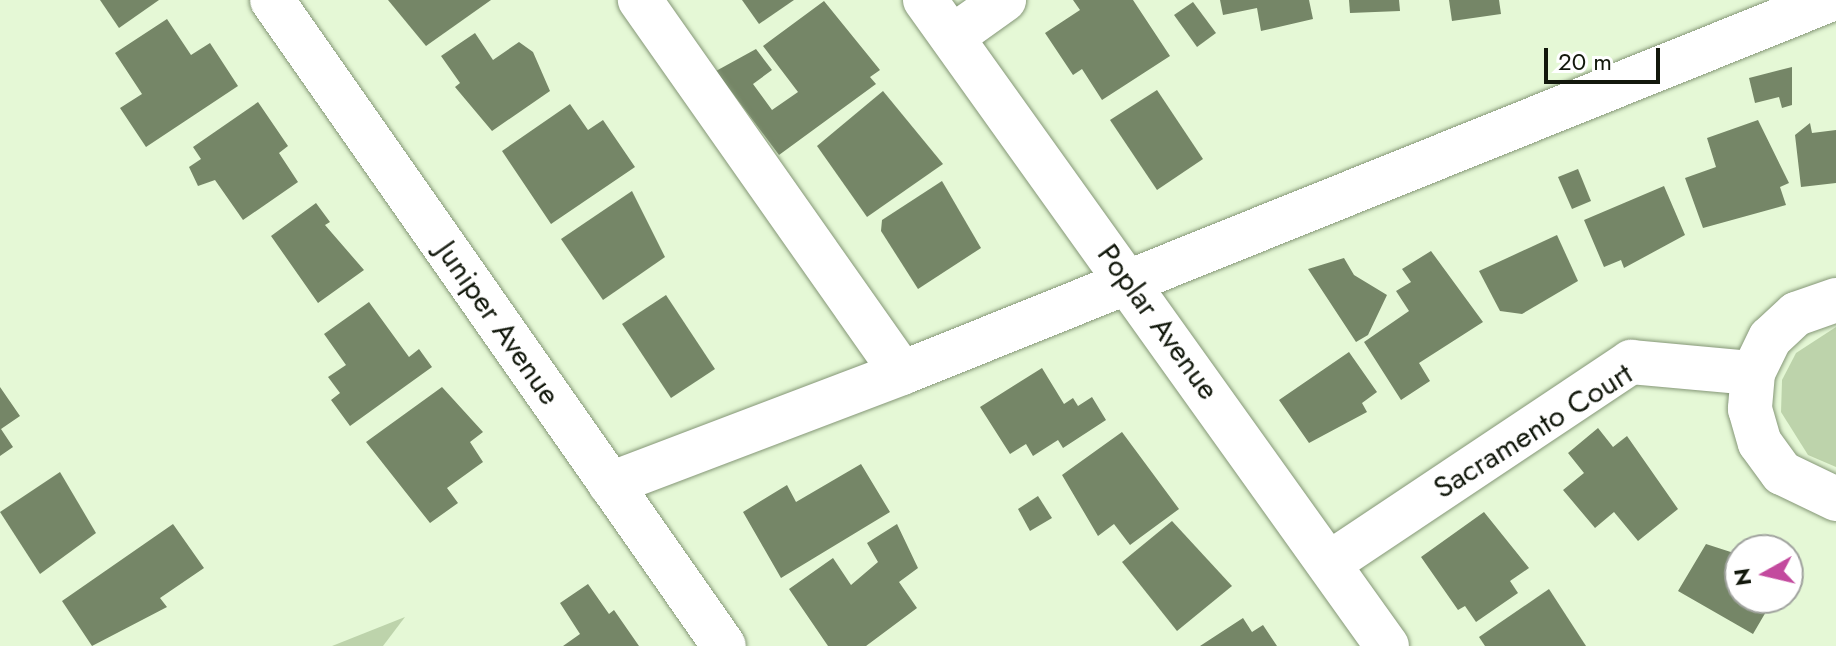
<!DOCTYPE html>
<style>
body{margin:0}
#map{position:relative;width:1836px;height:646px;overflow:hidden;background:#e5f8d6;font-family:Jost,sans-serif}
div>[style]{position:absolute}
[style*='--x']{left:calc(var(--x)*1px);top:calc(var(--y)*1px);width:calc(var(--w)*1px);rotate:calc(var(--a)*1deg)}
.green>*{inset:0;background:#bdd3ab}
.building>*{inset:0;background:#758667}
.roads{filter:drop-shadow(0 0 2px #859777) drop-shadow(0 0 2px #859777)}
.minor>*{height:44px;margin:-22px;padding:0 22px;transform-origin:22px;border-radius:22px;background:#fff}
span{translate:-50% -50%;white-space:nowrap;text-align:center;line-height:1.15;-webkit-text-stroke:6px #fff;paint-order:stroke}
.street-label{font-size:30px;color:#12180c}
.north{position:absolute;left:1724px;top:534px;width:80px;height:80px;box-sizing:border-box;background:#fff;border:2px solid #a0a39e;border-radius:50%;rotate:262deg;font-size:22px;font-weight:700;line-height:32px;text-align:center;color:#12180c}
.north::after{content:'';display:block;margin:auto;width:28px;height:36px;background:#c34a9e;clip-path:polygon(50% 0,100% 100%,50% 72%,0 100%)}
.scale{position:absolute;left:1544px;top:48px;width:116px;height:36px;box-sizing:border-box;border:4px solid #12180c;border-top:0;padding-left:10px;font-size:24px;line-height:28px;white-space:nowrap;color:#12180c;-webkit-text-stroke:6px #fff;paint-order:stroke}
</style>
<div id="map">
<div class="green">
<i style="clip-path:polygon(1836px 327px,1836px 467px,1808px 455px,1781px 412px,1782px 380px,1796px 353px)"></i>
<i style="clip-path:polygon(405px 617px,383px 646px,332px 646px)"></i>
</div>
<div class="building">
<i style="clip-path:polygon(100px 0,159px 0,119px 28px)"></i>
<i style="clip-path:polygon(388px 0,491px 0,426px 46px)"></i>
<i style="clip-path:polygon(742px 0,794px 0,759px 24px)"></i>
<i style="clip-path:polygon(1073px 0,1133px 0,1170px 56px,1102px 100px,1082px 69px,1073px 75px,1045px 33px,1080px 10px)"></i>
<i style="clip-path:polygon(1220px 0,1309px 0,1313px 19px,1261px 31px,1257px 8px,1223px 15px)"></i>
<i style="clip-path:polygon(1349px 0,1399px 0,1400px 11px,1350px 13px)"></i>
<i style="clip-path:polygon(1449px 0,1499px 0,1501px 14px,1452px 21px)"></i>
<i style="clip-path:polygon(824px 1px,880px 70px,870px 77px,876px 84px,779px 155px,716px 71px,756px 49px,772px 70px,753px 84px,772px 110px,798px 92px,763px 46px)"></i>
<i style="clip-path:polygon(1193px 2px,1216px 33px,1197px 47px,1174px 15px)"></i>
<i style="clip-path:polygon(167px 19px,191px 55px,210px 43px,238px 86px,146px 147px,120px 108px,142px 94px,115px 53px)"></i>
<i style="clip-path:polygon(475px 33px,493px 60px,519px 42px,533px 52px,550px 91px,492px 131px,455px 87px,460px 83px,441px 56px)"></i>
<i style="clip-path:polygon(1792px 67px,1792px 105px,1782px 108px,1779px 97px,1755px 103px,1749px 78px)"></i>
<i style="clip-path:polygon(1157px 90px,1203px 159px,1157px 190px,1110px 120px)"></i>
<i style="clip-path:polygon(883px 91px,943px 164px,867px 217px,817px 146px)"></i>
<i style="clip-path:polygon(258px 102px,288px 146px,279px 153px,298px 182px,243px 220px,215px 180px,198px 186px,189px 167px,201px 159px,193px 147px)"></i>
<i style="clip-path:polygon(570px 104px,588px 130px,603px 120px,635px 167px,551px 224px,502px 151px)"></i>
<i style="clip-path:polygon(1758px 120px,1789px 183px,1780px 187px,1786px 205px,1703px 228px,1685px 178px,1716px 167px,1707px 138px)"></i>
<i style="clip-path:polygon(1810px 123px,1812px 133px,1836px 130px,1836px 183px,1801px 187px,1795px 135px)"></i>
<i style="clip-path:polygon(1578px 169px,1591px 201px,1572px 209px,1558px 177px)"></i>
<i style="clip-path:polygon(942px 181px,981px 248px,918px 289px,881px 231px,882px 220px)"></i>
<i style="clip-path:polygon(1664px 186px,1685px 235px,1624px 268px,1621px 260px,1604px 267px,1584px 220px)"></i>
<i style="clip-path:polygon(632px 191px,665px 257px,603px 300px,561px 239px)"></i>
<i style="clip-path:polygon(316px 203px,330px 222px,325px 225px,364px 270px,318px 303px,271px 236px)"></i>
<i style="clip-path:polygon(1557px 235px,1578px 281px,1522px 314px,1500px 311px,1479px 271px)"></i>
<i style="clip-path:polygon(1431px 251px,1483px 322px,1419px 363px,1430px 381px,1401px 400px,1364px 342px,1409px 311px,1396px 291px,1411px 282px,1402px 269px)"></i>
<i style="clip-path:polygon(1344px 258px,1354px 275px,1387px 295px,1368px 335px,1356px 342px,1308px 269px)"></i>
<i style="clip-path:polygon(666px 295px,715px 369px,671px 398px,622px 324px)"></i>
<i style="clip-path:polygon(369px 302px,409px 357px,419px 349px,432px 367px,350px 426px,331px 400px,340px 393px,328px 377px,346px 365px,324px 334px)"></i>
<i style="clip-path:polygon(1349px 352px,1377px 392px,1362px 403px,1367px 412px,1309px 443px,1279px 400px)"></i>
<i style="clip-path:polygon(1042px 368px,1064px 404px,1073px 398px,1078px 406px,1092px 397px,1106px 420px,1063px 448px,1058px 440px,1033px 456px,1026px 444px,1010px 454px,980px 407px)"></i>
<i style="clip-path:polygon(0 387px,20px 416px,1px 429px,13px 447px,0 456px)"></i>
<i style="clip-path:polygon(442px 387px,483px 432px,470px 442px,483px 462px,447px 488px,458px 503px,430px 523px,366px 442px)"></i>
<i style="clip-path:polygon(1598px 428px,1613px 447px,1627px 436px,1678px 509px,1638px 541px,1614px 512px,1595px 528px,1563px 490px,1584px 473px,1568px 453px)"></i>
<i style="clip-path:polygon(1122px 432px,1179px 509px,1130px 545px,1114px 524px,1098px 536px,1062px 475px)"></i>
<i style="clip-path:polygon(861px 464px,890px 512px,781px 578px,743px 512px,787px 485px,796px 502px)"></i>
<i style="clip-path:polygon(60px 472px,96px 533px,40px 574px,0 512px)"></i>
<i style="clip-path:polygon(1038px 496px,1052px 518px,1030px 531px,1018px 509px)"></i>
<i style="clip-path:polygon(1484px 512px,1529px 568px,1510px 581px,1518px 593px,1476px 622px,1465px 606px,1458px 610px,1421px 557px)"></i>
<i style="clip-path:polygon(1172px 521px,1232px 586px,1177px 631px,1122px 562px)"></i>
<i style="clip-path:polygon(173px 524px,204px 568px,160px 598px,167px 607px,92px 646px,62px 601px)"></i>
<i style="clip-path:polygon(897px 524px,918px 568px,899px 582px,917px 608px,866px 646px,828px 646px,789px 589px,833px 558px,851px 585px,878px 562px,867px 543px)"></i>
<i style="clip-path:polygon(1706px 544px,1740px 555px,1740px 598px,1774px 598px,1753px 634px,1678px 591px)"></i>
<i style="clip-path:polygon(588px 584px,609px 614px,614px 610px,639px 646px,563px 646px,580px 634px,560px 603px)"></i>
<i style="clip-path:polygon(1549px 589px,1586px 646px,1485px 646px,1479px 637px)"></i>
<i style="clip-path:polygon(1243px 618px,1252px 632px,1263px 625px,1277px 646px,1200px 646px)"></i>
</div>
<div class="roads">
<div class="minor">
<i style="--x:272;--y:0;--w:788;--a:55.02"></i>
<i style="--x:925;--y:0;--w:794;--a:54.43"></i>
<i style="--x:952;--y:37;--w:64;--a:-35.4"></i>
<i style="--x:1836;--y:300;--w:42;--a:160.7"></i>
<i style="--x:1796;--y:314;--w:35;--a:137"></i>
<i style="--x:1770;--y:338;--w:39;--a:116"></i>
<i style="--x:1753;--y:373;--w:36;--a:95"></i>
<i style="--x:1750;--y:409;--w:35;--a:74"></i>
<i style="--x:1760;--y:443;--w:37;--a:54"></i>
<i style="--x:1782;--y:473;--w:60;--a:25.7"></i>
<i style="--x:902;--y:373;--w:997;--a:-21.91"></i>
<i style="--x:610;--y:484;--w:312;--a:-20.8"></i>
<i style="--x:902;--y:373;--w:456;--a:-125.1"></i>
<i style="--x:1331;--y:562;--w:361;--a:-33.7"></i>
<i style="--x:1631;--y:362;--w:122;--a:5.2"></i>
</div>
</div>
<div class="street-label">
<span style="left:1158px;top:322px;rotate:54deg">Poplar Avenue</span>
<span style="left:498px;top:323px;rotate:55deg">Juniper Avenue</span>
<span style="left:1533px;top:431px;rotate:-32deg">Sacramento Court</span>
</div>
<div class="north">N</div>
<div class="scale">20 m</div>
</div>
